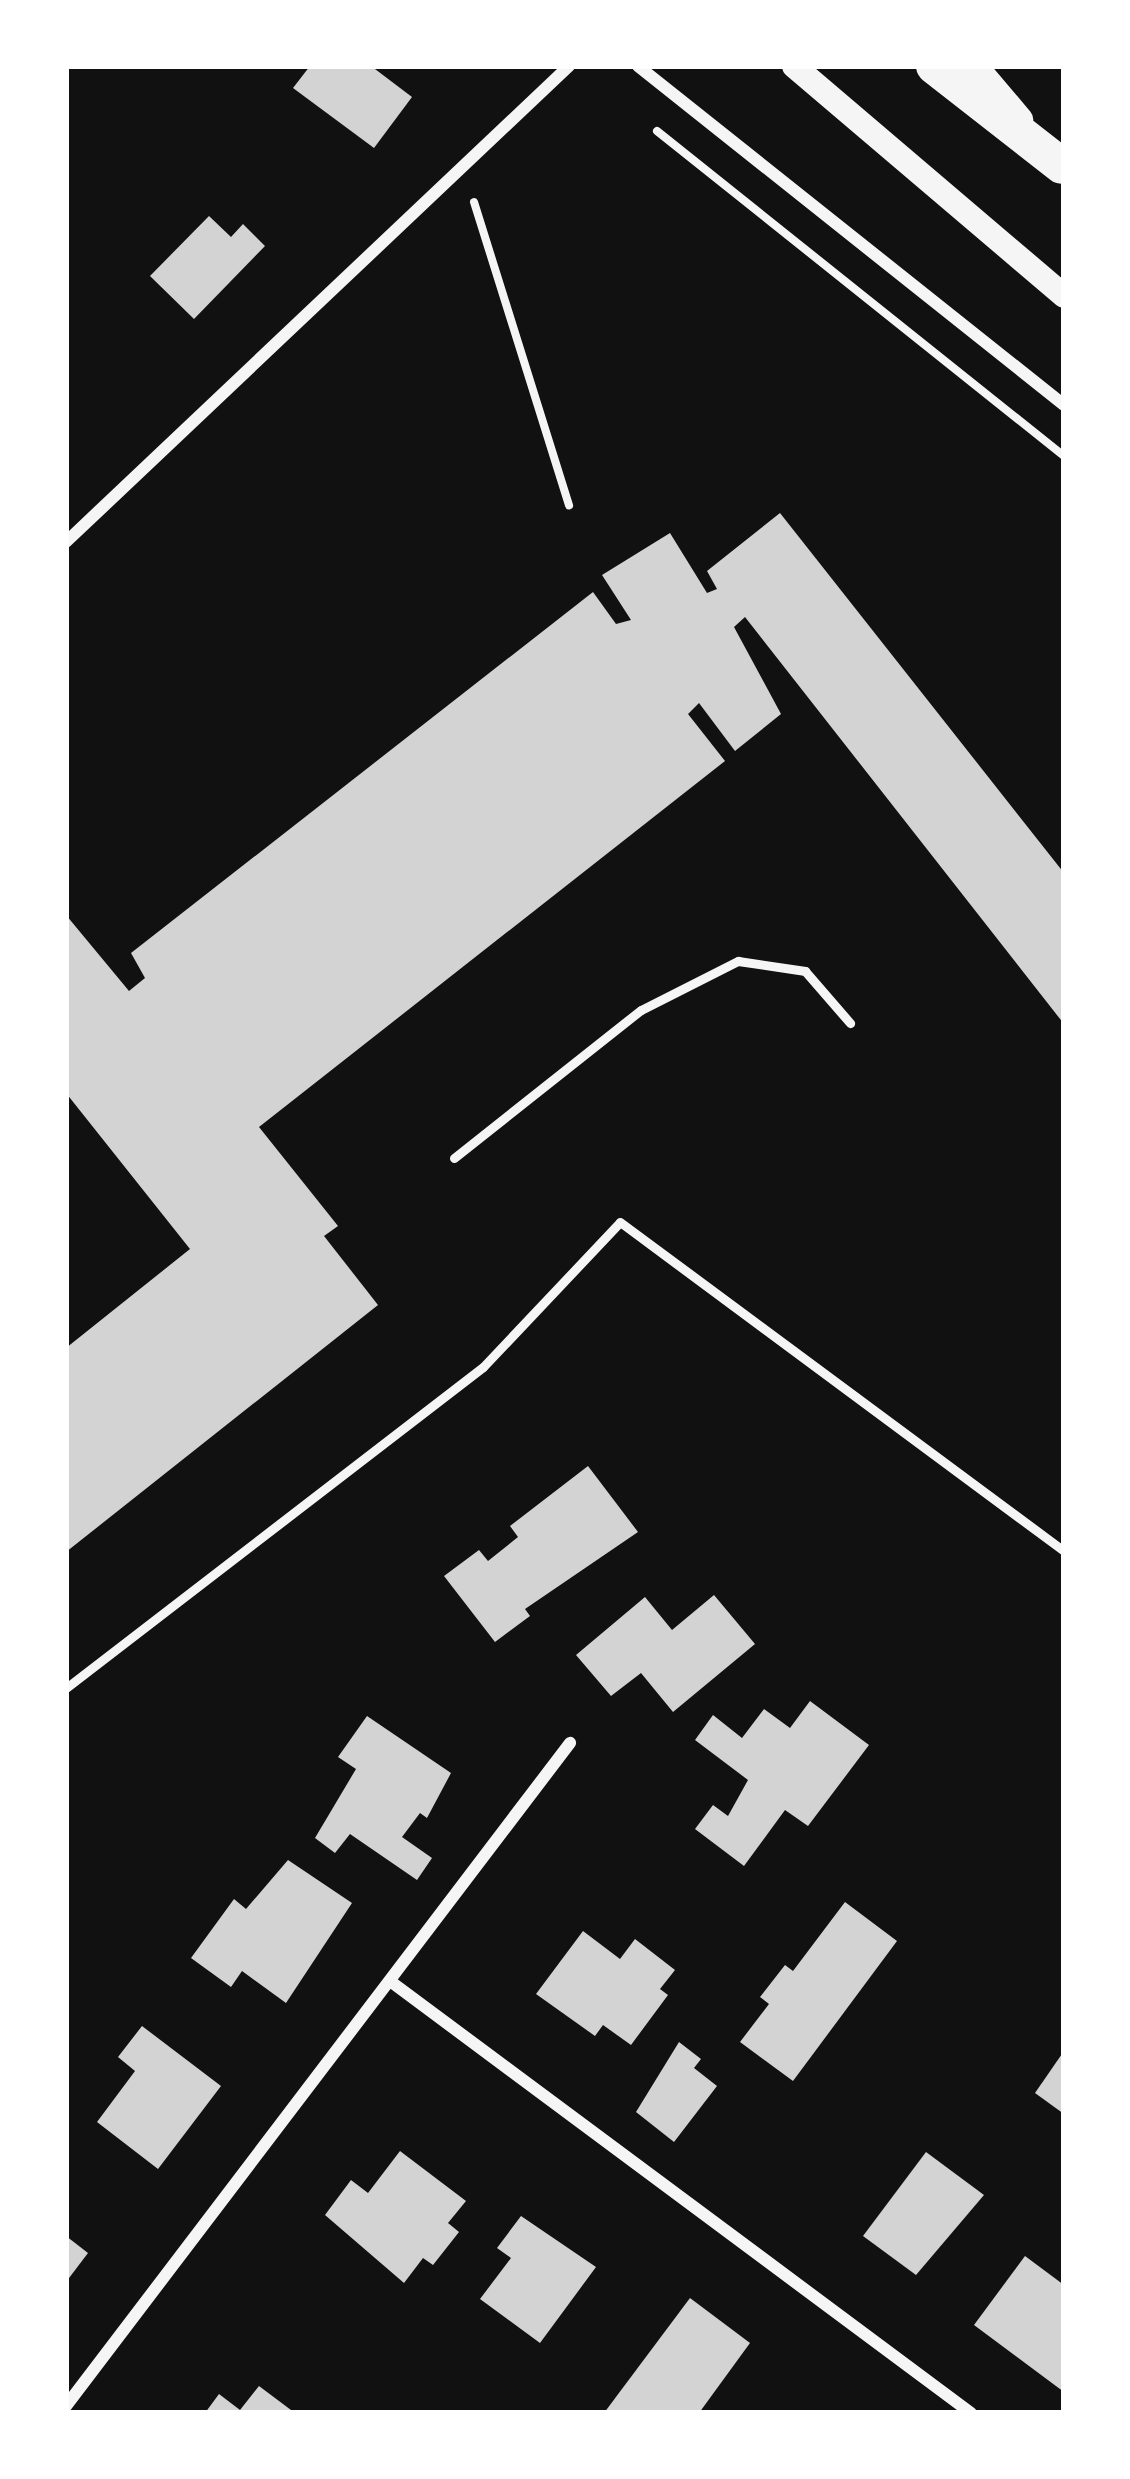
<!DOCTYPE html>
<style>
body{margin:0}
#map{position:relative;width:1130px;height:2479px;overflow:hidden;background:#111;font-family:"DejaVu Sans",sans-serif}
div>[style]{position:absolute}
[style*='--x']{left:calc(var(--x)*1px);top:calc(var(--y)*1px);width:calc(var(--w)*1px);rotate:calc(var(--a)*1deg)}
.building>*{inset:0;background:#d3d3d3}
.path>*{height:8px;margin:-4px;padding:0 4px;transform-origin:4px;border-radius:4px;background:#f5f5f5}
.service>*{height:9px;margin:-4.5px;padding:0 4.5px;transform-origin:4.5px;border-radius:4.5px;background:#f5f5f5}
.minor>*{height:12px;margin:-6px;padding:0 6px;transform-origin:6px;border-radius:6px;background:#f5f5f5}
.secondary>*{height:24px;margin:-12px;padding:0 12px;transform-origin:12px;border-radius:12px;background:#f5f5f5}
.motorway>*{height:36px;margin:-18px;padding:0 18px;transform-origin:18px;border-radius:18px;background:#f5f5f5}
span{translate:-50% -50%;white-space:nowrap;text-align:center;line-height:1.15;-webkit-text-stroke:9px #fff;paint-order:stroke}
.frame{position:absolute;inset:0;border:69px solid #fff;pointer-events:none}
</style>
<div id="map">
<div class="building">
<i style="clip-path:polygon(310px 66px,371px 66px,412px 97px,374px 148px,293px 88px)"></i>
<i style="clip-path:polygon(209px 216px,231px 237px,243px 224px,265px 246px,194px 319px,150px 276px)"></i>
<i style="clip-path:polygon(780px 513px,1064px 873px,1064px 1024px,745px 617px,734px 627px,781px 714px,735px 751px,699px 703px,688px 714px,725px 761px,259px 1127px,338px 1226px,324px 1236px,378px 1305px,66px 1552px,66px 1348px,190px 1249px,66px 1093px,66px 915px,129px 991px,145px 978px,131px 953px,593px 592px,616px 624px,631px 620px,602px 575px,670px 533px,707px 593px,717px 589px,707px 571px)"></i>
<i style="clip-path:polygon(588px 1466px,638px 1532px,525px 1609px,530px 1616px,495px 1642px,444px 1576px,479px 1550px,488px 1561px,518px 1537px,510px 1526px)"></i>
<i style="clip-path:polygon(714px 1595px,755px 1644px,673px 1712px,641px 1673px,611px 1696px,576px 1655px,645px 1597px,672px 1630px)"></i>
<i style="clip-path:polygon(810px 1701px,869px 1745px,808px 1826px,785px 1810px,744px 1866px,695px 1829px,713px 1805px,728px 1816px,748px 1780px,695px 1740px,713px 1715px,742px 1738px,764px 1709px,790px 1728px)"></i>
<i style="clip-path:polygon(367px 1716px,451px 1773px,427px 1818px,420px 1813px,402px 1837px,432px 1858px,417px 1880px,350px 1834px,335px 1853px,315px 1838px,356px 1769px,338px 1757px)"></i>
<i style="clip-path:polygon(288px 1860px,352px 1903px,286px 2003px,242px 1971px,231px 1987px,191px 1958px,234px 1899px,246px 1909px)"></i>
<i style="clip-path:polygon(845px 1902px,897px 1941px,793px 2081px,740px 2042px,769px 2004px,760px 1997px,785px 1965px,793px 1971px)"></i>
<i style="clip-path:polygon(583px 1931px,620px 1959px,635px 1939px,675px 1970px,660px 1989px,668px 1995px,631px 2045px,603px 2025px,595px 2036px,536px 1994px)"></i>
<i style="clip-path:polygon(142px 2026px,221px 2086px,158px 2169px,97px 2122px,135px 2071px,118px 2057px)"></i>
<i style="clip-path:polygon(679px 2042px,701px 2059px,694px 2068px,717px 2086px,674px 2142px,636px 2112px)"></i>
<i style="clip-path:polygon(1064px 2051px,1064px 2114px,1035px 2093px)"></i>
<i style="clip-path:polygon(400px 2151px,466px 2201px,448px 2223px,459px 2232px,433px 2265px,423px 2258px,404px 2283px,325px 2215px,351px 2180px,368px 2193px)"></i>
<i style="clip-path:polygon(926px 2152px,984px 2195px,916px 2275px,863px 2236px)"></i>
<i style="clip-path:polygon(521px 2216px,596px 2267px,540px 2343px,480px 2299px,511px 2258px,497px 2248px)"></i>
<i style="clip-path:polygon(66px 2236px,88px 2253px,66px 2282px)"></i>
<i style="clip-path:polygon(1025px 2256px,1064px 2285px,1064px 2392px,974px 2325px)"></i>
<i style="clip-path:polygon(690px 2298px,750px 2343px,699px 2413px,604px 2413px)"></i>
<i style="clip-path:polygon(259px 2386px,295px 2413px,205px 2413px,219px 2394px,240px 2410px)"></i>
</div>
<div class="path">
<i style="--x:657;--y:131;--w:521;--a:38.61"></i>
<i style="--x:474;--y:202;--w:318;--a:72.6"></i>
</div>
<div class="service">
<i style="--x:454;--y:1158;--w:238;--a:-38.4"></i>
<i style="--x:641;--y:1010;--w:109;--a:-26.8"></i>
<i style="--x:738;--y:961;--w:68;--a:8.5"></i>
<i style="--x:805;--y:971;--w:69;--a:49.1"></i>
<i style="--x:66;--y:1688;--w:526;--a:-37.59"></i>
<i style="--x:483;--y:1367;--w:199;--a:-46.6"></i>
<i style="--x:620;--y:1222;--w:553;--a:36.54"></i>
</div>
<div class="minor">
<i style="--x:638;--y:66;--w:544;--a:38.51"></i>
<i style="--x:66;--y:542;--w:693;--a:-43.42"></i>
<i style="--x:390;--y:1981;--w:724;--a:36.63"></i>
<i style="--x:66;--y:2406;--w:833;--a:-52.76"></i>
</div>
<div class="secondary">
<i style="--x:794;--y:66;--w:355;--a:40.4"></i>
<i style="--x:976;--y:66;--w:70;--a:49.7"></i>
</div>
<div class="motorway">
<i style="--x:934;--y:66;--w:162;--a:38"></i>
</div>
<div class="frame"></div>
</div>
